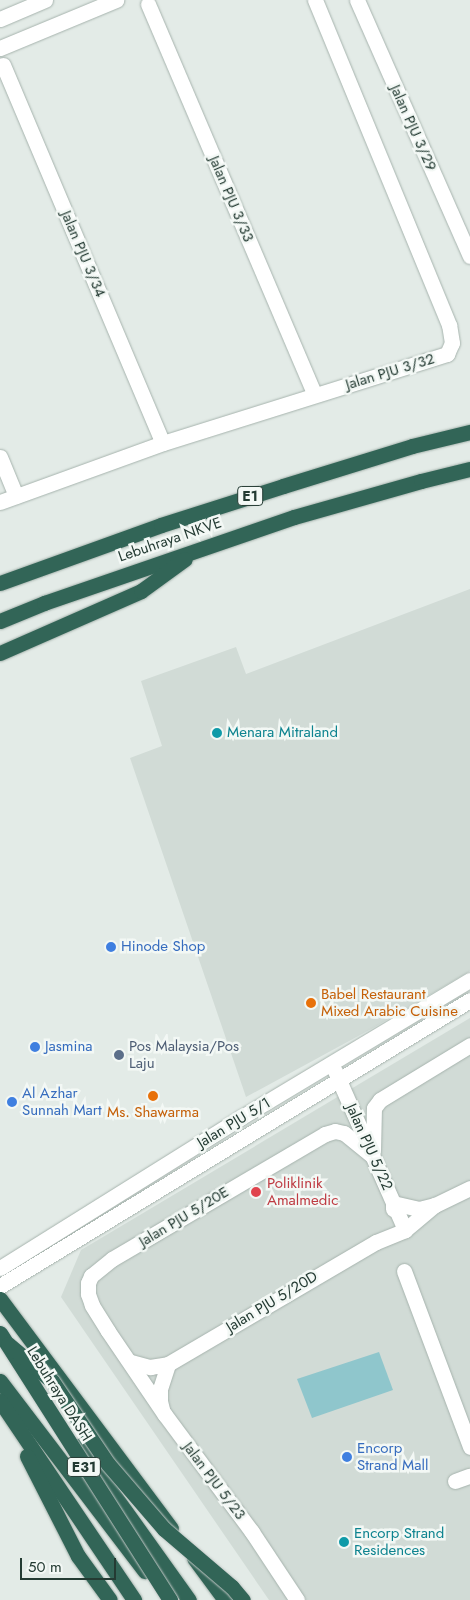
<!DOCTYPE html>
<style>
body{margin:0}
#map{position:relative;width:470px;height:1600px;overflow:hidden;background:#e3ebe7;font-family:Jost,sans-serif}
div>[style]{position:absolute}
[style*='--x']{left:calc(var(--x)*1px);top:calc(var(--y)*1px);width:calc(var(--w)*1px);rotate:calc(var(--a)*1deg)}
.built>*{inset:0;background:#d1dbd6}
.water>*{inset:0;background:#8fc6cc}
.roads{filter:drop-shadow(0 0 1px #a6b3ad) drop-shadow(0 0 1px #a6b3ad)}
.minor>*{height:15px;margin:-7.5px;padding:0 7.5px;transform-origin:7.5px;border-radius:7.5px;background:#fff}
.highway>*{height:15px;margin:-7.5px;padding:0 7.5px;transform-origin:7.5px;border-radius:7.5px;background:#326557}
.bridges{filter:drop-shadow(0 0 1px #c2c8c6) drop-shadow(0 0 1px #c2c8c6)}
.highway-bridge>*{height:15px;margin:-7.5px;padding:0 7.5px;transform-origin:7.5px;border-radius:7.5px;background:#326557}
.dots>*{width:14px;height:14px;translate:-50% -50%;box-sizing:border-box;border:2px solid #f3f8f5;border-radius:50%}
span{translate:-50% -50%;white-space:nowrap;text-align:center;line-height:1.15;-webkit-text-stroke:5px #f3f8f5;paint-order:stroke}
.shield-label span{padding:1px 4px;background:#f3f8f5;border:1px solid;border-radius:4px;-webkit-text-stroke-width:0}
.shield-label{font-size:14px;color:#243b33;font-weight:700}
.street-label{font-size:15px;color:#243b33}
.culture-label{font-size:15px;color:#0d838f}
.left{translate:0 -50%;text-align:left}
.shop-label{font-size:15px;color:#366cbe}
.food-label{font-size:15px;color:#c56008}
.service-label{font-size:15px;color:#4e5e75}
.health-label{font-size:15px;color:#be3a42}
.scale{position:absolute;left:20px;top:1558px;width:96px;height:22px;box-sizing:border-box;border:2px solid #243b33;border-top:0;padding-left:6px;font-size:15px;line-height:18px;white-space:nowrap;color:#243b33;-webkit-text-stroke:4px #f3f8f5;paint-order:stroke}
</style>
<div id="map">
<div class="built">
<i style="clip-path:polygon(470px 589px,470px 971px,373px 1028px,246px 1097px,130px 758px,162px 746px,141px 681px,236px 647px,246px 674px)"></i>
<i style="clip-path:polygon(470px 1018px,470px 1600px,269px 1600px,61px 1297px,81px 1250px)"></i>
</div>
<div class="water">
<i style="clip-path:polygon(379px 1352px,393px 1390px,312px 1418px,297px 1379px)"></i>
</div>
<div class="roads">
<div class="minor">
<i style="--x:357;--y:0;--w:280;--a:66.2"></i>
<i style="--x:148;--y:4;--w:424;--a:66.9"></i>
<i style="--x:0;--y:19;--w:49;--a:-22.9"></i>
<i style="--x:0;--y:48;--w:126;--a:-22.5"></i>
<i style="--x:3;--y:65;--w:410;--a:67.1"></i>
<i style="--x:0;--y:457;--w:42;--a:67.7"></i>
<i style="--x:0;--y:502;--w:173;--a:-19.9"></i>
<i style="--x:163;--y:443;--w:298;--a:-17.4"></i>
<i style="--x:447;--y:354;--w:12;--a:-66"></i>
<i style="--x:452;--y:343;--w:18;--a:-99"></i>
<i style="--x:449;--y:325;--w:352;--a:-112.4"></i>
<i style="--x:335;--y:1071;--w:174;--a:66.2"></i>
<i style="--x:373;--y:1151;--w:43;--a:-88.7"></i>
<i style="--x:374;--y:1108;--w:10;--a:-53"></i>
<i style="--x:380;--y:1100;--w:105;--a:-31.4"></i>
<i style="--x:393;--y:1209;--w:6;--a:-90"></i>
<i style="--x:393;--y:1203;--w:27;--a:13"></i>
<i style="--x:419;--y:1209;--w:16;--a:-14"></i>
<i style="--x:435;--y:1205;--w:39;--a:-26"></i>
<i style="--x:0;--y:1268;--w:283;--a:-32"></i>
<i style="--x:240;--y:1118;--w:268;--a:-31"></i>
<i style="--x:404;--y:1271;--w:188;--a:69.4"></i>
<i style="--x:0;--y:1286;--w:550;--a:-31.32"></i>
<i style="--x:131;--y:1362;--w:20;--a:15"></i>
<i style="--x:150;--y:1367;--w:18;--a:-9"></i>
<i style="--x:168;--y:1364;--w:241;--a:-30.4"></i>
<i style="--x:376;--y:1242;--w:31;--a:-22"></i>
<i style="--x:405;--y:1230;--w:39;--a:-40"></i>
<i style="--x:162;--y:1409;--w:8;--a:-104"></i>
<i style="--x:160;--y:1401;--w:12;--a:-90"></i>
<i style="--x:160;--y:1389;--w:26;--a:-72"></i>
<i style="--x:455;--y:1481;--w:15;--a:-20"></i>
<i style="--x:297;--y:1600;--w:82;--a:-123.5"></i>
<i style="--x:252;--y:1532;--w:146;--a:-126.6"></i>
<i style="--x:165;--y:1415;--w:102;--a:-124.2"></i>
<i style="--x:108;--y:1331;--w:31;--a:-122"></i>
<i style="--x:92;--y:1305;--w:12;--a:-110"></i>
<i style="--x:88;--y:1294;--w:11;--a:-90"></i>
<i style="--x:88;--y:1283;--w:8;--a:-67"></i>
<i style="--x:91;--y:1276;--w:27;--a:-39"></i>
<i style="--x:112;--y:1259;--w:247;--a:-30.4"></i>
<i style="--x:325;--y:1134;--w:10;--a:-17"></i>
<i style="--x:335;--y:1131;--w:9;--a:13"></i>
<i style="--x:344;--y:1133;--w:36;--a:39"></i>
</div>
<div class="highway">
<i style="--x:0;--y:583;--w:171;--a:-19.8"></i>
<i style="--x:161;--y:525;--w:128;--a:-17.7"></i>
<i style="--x:283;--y:486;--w:135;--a:-17.2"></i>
<i style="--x:412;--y:446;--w:60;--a:-13.6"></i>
<i style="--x:0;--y:621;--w:48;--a:-22.2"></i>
<i style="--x:44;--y:603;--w:264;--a:-19"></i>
<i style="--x:294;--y:517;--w:132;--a:-15.8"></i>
<i style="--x:421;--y:481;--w:50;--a:-13.8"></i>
<i style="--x:0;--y:653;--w:154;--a:-23.7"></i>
<i style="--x:141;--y:591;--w:54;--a:-36"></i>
<i style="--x:0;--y:1299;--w:286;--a:53.3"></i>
<i style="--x:0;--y:1381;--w:239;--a:52.7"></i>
<i style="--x:0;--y:1401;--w:240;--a:56"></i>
<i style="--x:79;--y:1446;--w:189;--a:54.5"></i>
<i style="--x:27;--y:1456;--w:112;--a:63"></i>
<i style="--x:78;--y:1556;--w:54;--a:54"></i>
<i style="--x:194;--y:1558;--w:52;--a:53.6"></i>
</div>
</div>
<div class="bridges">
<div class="highway-bridge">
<i style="--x:0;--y:1333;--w:317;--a:57.5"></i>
<i style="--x:8;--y:1344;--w:57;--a:40.1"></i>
<i style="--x:52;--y:1381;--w:100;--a:56"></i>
<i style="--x:108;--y:1464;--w:86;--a:49.3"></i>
<i style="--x:164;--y:1529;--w:89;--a:40.5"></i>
<i style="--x:232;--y:1587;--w:17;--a:50"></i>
</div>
</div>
<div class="dots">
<i style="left:217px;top:733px;background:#0f9aa8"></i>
<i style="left:111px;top:947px;background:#3f7fe0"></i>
<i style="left:311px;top:1003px;background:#e8710a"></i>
<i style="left:35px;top:1047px;background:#3f7fe0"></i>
<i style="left:119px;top:1055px;background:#5c6f8a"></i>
<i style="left:153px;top:1096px;background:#e8710a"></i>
<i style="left:12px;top:1102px;background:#3f7fe0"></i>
<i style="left:256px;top:1192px;background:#e0444e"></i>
<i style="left:347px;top:1457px;background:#3f7fe0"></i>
<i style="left:344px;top:1542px;background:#0f9aa8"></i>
</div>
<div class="shield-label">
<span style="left:250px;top:496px">E1</span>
<span style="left:84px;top:1467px">E31</span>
</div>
<div class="street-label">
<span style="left:413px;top:128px;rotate:66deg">Jalan PJU 3/29</span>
<span style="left:231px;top:199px;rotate:67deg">Jalan PJU 3/33</span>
<span style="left:83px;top:254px;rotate:67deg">Jalan PJU 3/34</span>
<span style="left:390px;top:372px;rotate:-17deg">Jalan PJU 3/32</span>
<span style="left:170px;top:540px;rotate:-19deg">Lebuhraya NKVE</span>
<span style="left:234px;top:1123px;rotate:-31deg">Jalan PJU 5/1</span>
<span style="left:369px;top:1147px;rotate:66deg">Jalan PJU 5/22</span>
<span style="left:184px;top:1217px;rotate:-31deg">Jalan PJU 5/20E</span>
<span style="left:272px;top:1302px;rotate:-31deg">Jalan PJU 5/20D</span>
<span style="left:59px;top:1394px;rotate:58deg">Lebuhraya DASH</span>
<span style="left:214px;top:1481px;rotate:53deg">Jalan PJU 5/23</span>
</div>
<div class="culture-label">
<span class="left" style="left:227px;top:733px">Menara Mitraland</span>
<span class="left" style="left:354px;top:1542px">Encorp Strand<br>Residences</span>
</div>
<div class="shop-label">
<span class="left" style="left:121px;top:947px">Hinode Shop</span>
<span class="left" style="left:45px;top:1047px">Jasmina</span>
<span class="left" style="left:22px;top:1102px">Al Azhar<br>Sunnah Mart</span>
<span class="left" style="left:357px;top:1457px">Encorp<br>Strand Mall</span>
</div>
<div class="food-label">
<span class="left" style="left:321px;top:1003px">Babel Restaurant<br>Mixed Arabic Cuisine</span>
<span style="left:153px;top:1113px">Ms. Shawarma</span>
</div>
<div class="service-label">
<span class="left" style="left:129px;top:1055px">Pos Malaysia/Pos<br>Laju</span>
</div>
<div class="health-label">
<span class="left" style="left:267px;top:1192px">Poliklinik<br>Amalmedic</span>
</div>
<div class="scale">50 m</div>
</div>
